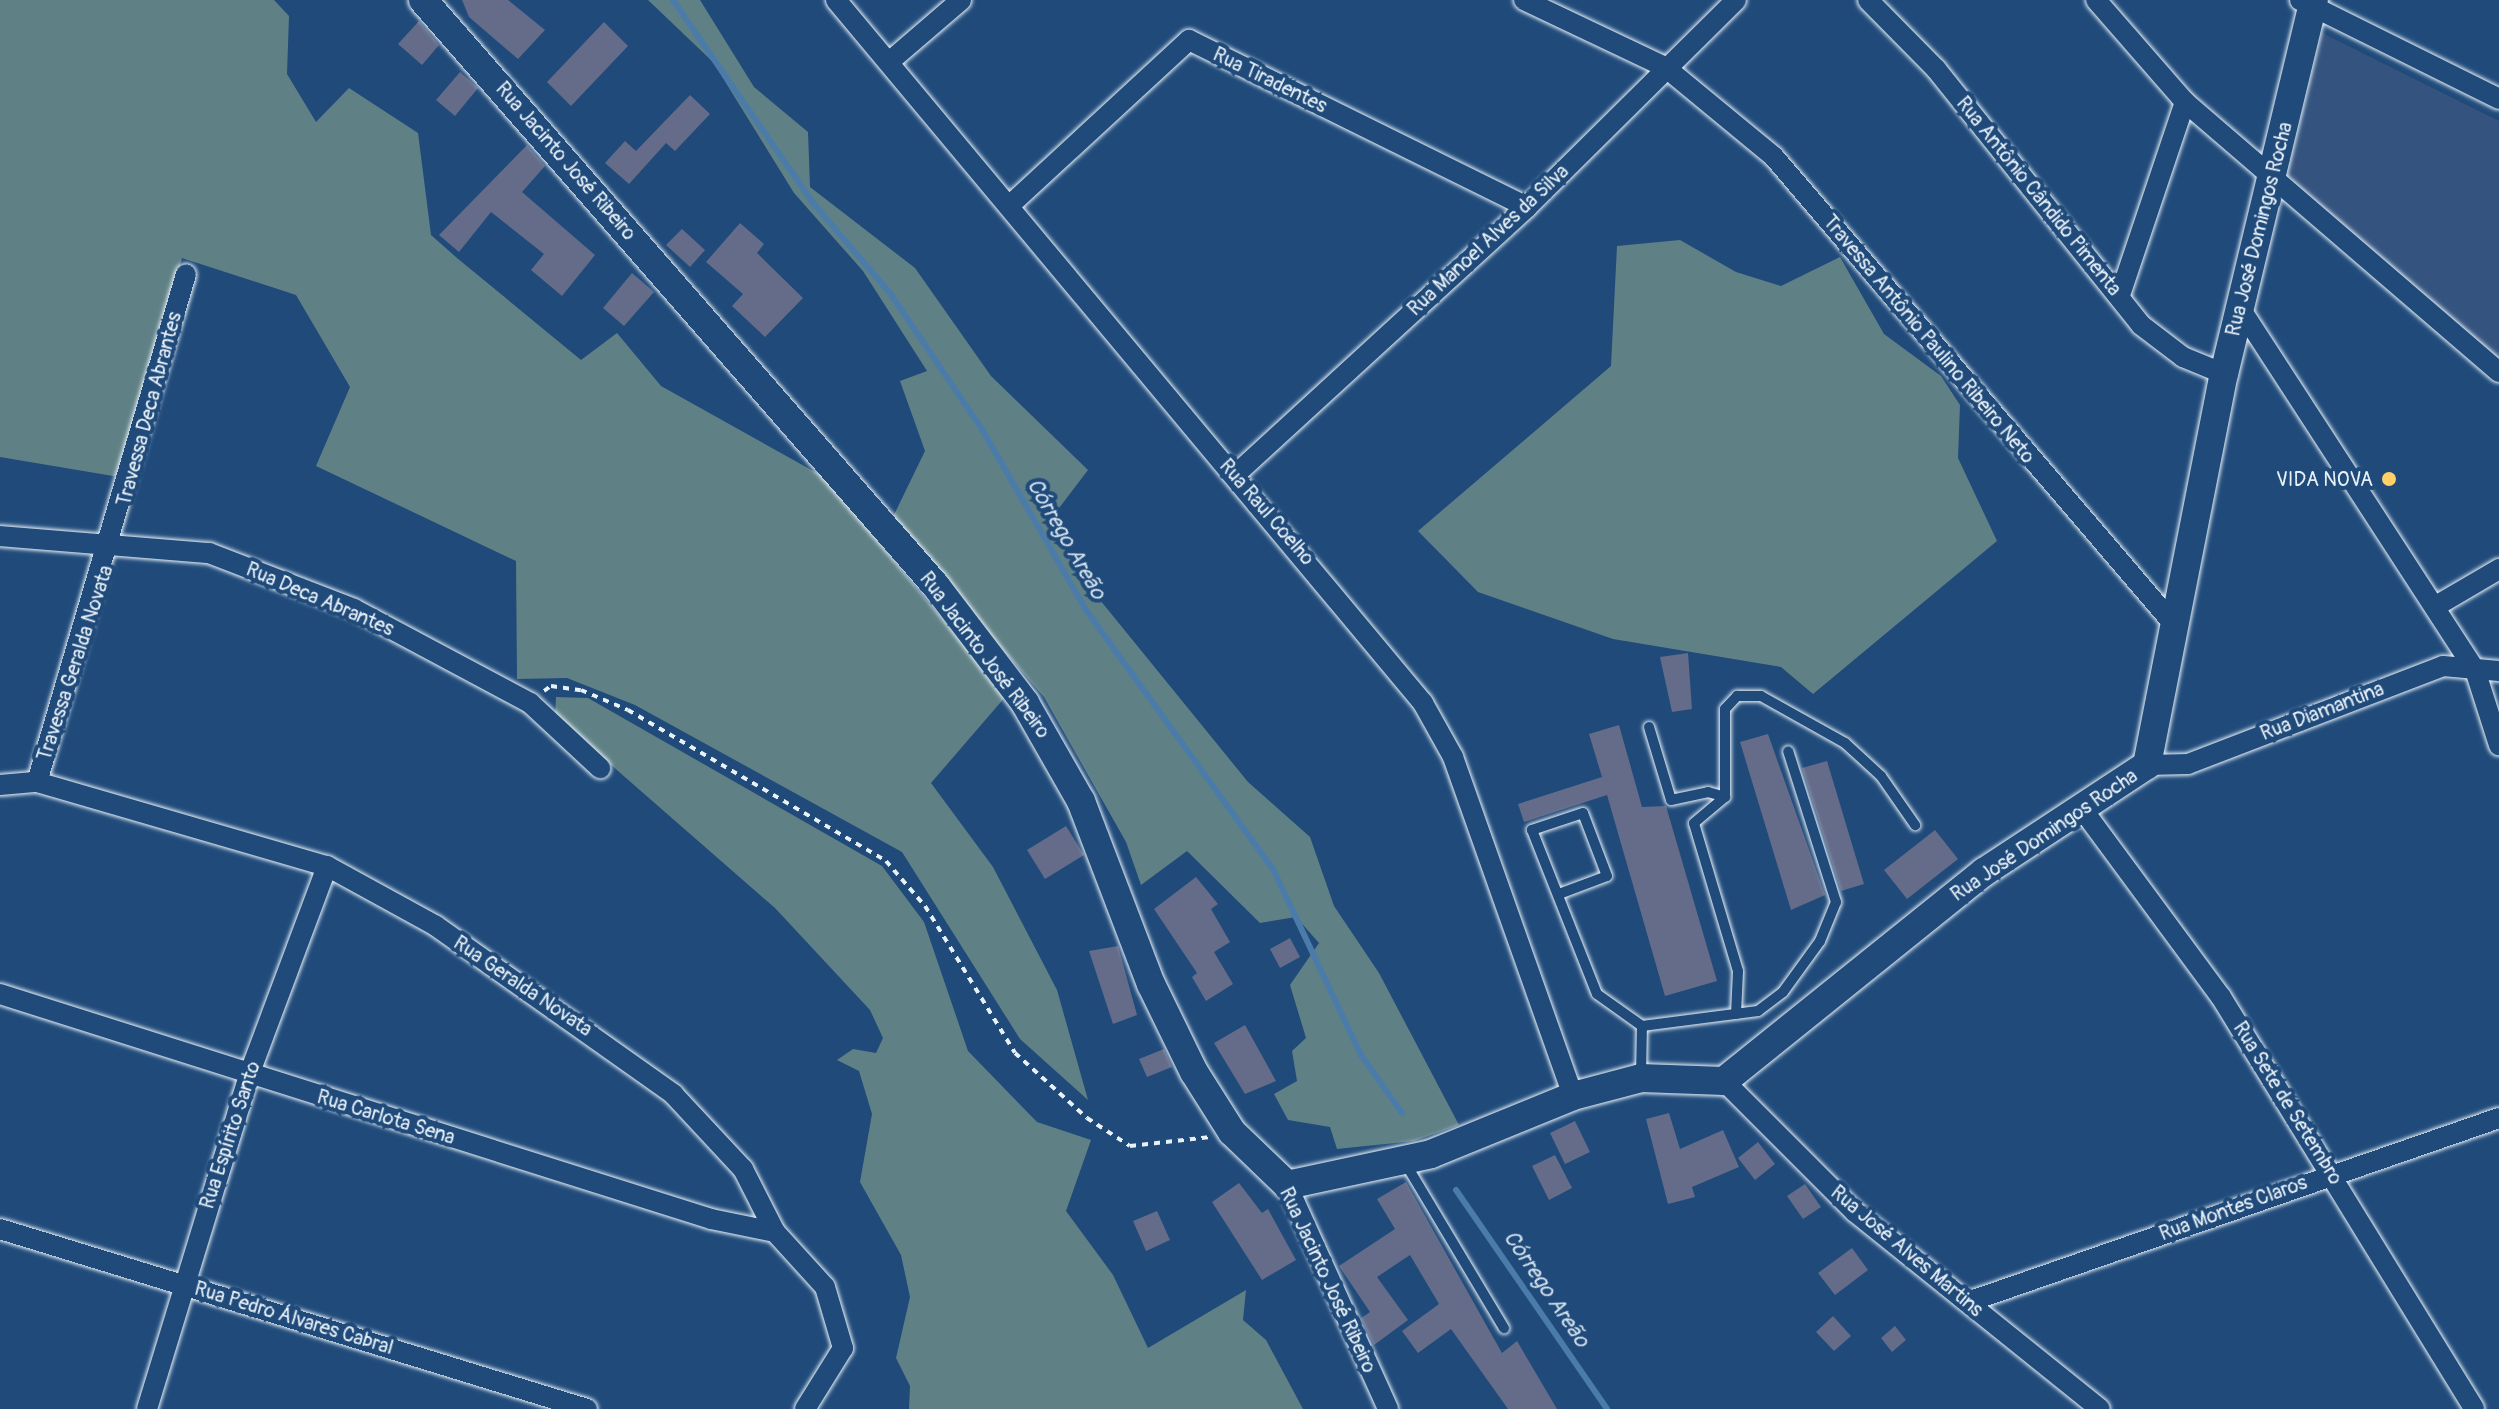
<!DOCTYPE html>
<meta charset="utf-8">
<style>
body{margin:0}
#map{position:relative;width:2499px;height:1409px;overflow:hidden;background:#1f4a7a;font-family:Pangolin,sans-serif}
div>[style]{position:absolute}
[style*='--x']{left:calc(var(--x)*1px);top:calc(var(--y)*1px);width:calc(var(--w)*1px);rotate:calc(var(--a)*1deg)}
.built>*{inset:0;background:#34547f}
.green>*{inset:0;background:#5f8186}
.stream>*{height:6px;margin:-3px;padding:0 3px;transform-origin:3px;border-radius:3px;background:#4b7ba8}
.building>*{inset:0;background:#646c8a}
.path>*{height:4px;margin-top:-2px;transform-origin:0;background:repeating-linear-gradient(90deg,#e8f1f8 0 6px,transparent 0 12px)}
.roads{filter:drop-shadow(0 0 2px #e8f1f8) drop-shadow(0 0 2px #e8f1f8)}
.lane>*{height:10px;margin:-5px;padding:0 5px;transform-origin:5px;border-radius:5px;background:#1f4a7a}
.street>*{height:20px;margin:-10px;padding:0 10px;transform-origin:10px;border-radius:10px;background:#1f4a7a}
.secondary>*{height:28px;margin:-14px;padding:0 14px;transform-origin:14px;border-radius:14px;background:#1f4a7a}
.dots>*{width:22px;height:22px;translate:-50% -50%;box-sizing:border-box;border:4px solid #1f4a7a;border-radius:50%}
span{translate:-50% -50%;white-space:nowrap;text-align:center;line-height:1.15;-webkit-text-stroke:8px #1f4a7a;paint-order:stroke}
.street-label{font-size:20px;color:#e8f1f8}
.poi-label{font-size:20px;color:#e8f1f8}
.right{translate:-100% -50%;text-align:right}
.water-label{font-size:22px;color:#d0dfec;font-style:italic}
</style>
<div id="map">
<div class="built">
<i style="clip-path:polygon(2322px 33px,2499px 121px,2499px 361px,2287px 176px)"></i>
</div>
<div class="green">
<i style="clip-path:polygon(0 0,274px 0,289px 16px,287px 74px,316px 122px,349px 88px,418px 133px,431px 235px,457px 258px,581px 360px,617px 333px,661px 386px,824px 477px,1006px 696px,931px 783px,993px 867px,1057px 990px,1088px 1100px,1020px 1039px,902px 852px,635px 705px,567px 678px,517px 679px,516px 561px,316px 466px,350px 387px,296px 295px,182px 258px,125px 478px,0 457px)"></i>
<i style="clip-path:polygon(648px 0,700px 0,754px 87px,808px 132px,810px 187px,915px 268px,991px 376px,1088px 470px,1053px 516px,1087px 584px,1248px 782px,1310px 837px,1334px 906px,1379px 973px,1459px 1125px,1414px 1141px,1337px 1149px,1330px 1127px,1288px 1120px,1274px 1094px,1297px 1081px,1292px 1051px,1306px 1038px,1290px 985px,1319px 943px,1296px 917px,1260px 923px,1187px 851px,1141px 885px,1126px 842px,1044px 697px,891px 521px,925px 451px,900px 381px,927px 371px,863px 271px,794px 193px,713px 62px)"></i>
<i style="clip-path:polygon(1680px 240px,1736px 272px,1781px 286px,1840px 257px,1884px 334px,1941px 376px,1960px 405px,1958px 458px,1997px 541px,1813px 694px,1781px 667px,1613px 639px,1478px 592px,1418px 531px,1611px 366px,1617px 246px)"></i>
<i style="clip-path:polygon(556px 697px,588px 698px,882px 866px,924px 922px,968px 1051px,1037px 1122px,1091px 1140px,1066px 1211px,1113px 1275px,1148px 1348px,1246px 1290px,1243px 1320px,1266px 1340px,1303px 1409px,909px 1409px,910px 1386px,896px 1358px,910px 1297px,901px 1255px,860px 1182px,872px 1114px,859px 1071px,837px 1060px,853px 1049px,876px 1053px,883px 1038px,870px 1010px,775px 908px,555px 716px)"></i>
</div>
<div class="stream">
<i style="--x:673;--y:0;--w:247;--a:55.4"></i>
<i style="--x:813;--y:203;--w:118;--a:49.5"></i>
<i style="--x:890;--y:293;--w:166;--a:56"></i>
<i style="--x:983;--y:431;--w:207;--a:60.1"></i>
<i style="--x:1086;--y:610;--w:319;--a:54.2"></i>
<i style="--x:1273;--y:869;--w:206;--a:64.7"></i>
<i style="--x:1361;--y:1055;--w:71;--a:54.7"></i>
<i style="--x:1456;--y:1190;--w:266;--a:55.4"></i>
</div>
<div class="building">
<i style="clip-path:polygon(462px 0,508px 0,545px 30px,518px 59px,469px 17px)"></i>
<i style="clip-path:polygon(419px 21px,439px 45px,422px 65px,398px 44px)"></i>
<i style="clip-path:polygon(604px 22px,628px 46px,571px 106px,547px 82px)"></i>
<i style="clip-path:polygon(460px 72px,478px 88px,455px 116px,436px 100px)"></i>
<i style="clip-path:polygon(690px 95px,710px 114px,675px 151px,666px 143px,629px 184px,605px 163px,625px 141px,636px 151px)"></i>
<i style="clip-path:polygon(527px 145px,545px 166px,522px 192px,595px 255px,562px 296px,531px 270px,544px 254px,491px 212px,459px 252px,439px 235px)"></i>
<i style="clip-path:polygon(740px 223px,764px 244px,757px 253px,803px 298px,765px 337px,732px 306px,743px 294px,706px 262px)"></i>
<i style="clip-path:polygon(682px 229px,705px 250px,690px 267px,666px 245px)"></i>
<i style="clip-path:polygon(632px 273px,654px 292px,624px 326px,603px 308px)"></i>
<i style="clip-path:polygon(1688px 653px,1692px 709px,1672px 712px,1660px 657px)"></i>
<i style="clip-path:polygon(1619px 725px,1642px 807px,1666px 806px,1717px 981px,1665px 996px,1607px 795px,1524px 822px,1518px 804px,1602px 777px,1589px 734px)"></i>
<i style="clip-path:polygon(1768px 734px,1825px 895px,1791px 910px,1740px 742px)"></i>
<i style="clip-path:polygon(1827px 761px,1864px 884px,1841px 891px,1802px 768px)"></i>
<i style="clip-path:polygon(1066px 826px,1084px 855px,1045px 879px,1027px 850px)"></i>
<i style="clip-path:polygon(1935px 830px,1958px 859px,1907px 899px,1884px 870px)"></i>
<i style="clip-path:polygon(1196px 877px,1218px 904px,1211px 909px,1230px 942px,1214px 952px,1233px 984px,1206px 1001px,1192px 977px,1197px 973px,1154px 909px)"></i>
<i style="clip-path:polygon(1290px 938px,1300px 957px,1280px 968px,1270px 949px)"></i>
<i style="clip-path:polygon(1118px 946px,1137px 1015px,1113px 1024px,1089px 951px)"></i>
<i style="clip-path:polygon(1245px 1025px,1276px 1081px,1245px 1094px,1214px 1043px)"></i>
<i style="clip-path:polygon(1164px 1049px,1172px 1067px,1147px 1077px,1139px 1059px)"></i>
<i style="clip-path:polygon(1669px 1113px,1680px 1149px,1723px 1130px,1739px 1167px,1692px 1187px,1695px 1197px,1668px 1204px,1646px 1119px)"></i>
<i style="clip-path:polygon(1575px 1121px,1590px 1152px,1565px 1164px,1550px 1133px)"></i>
<i style="clip-path:polygon(1758px 1142px,1775px 1164px,1755px 1180px,1738px 1158px)"></i>
<i style="clip-path:polygon(1555px 1155px,1572px 1188px,1549px 1200px,1532px 1166px)"></i>
<i style="clip-path:polygon(1406px 1182px,1502px 1353px,1517px 1341px,1557px 1409px,1508px 1409px,1451px 1329px,1418px 1353px,1402px 1331px,1439px 1304px,1410px 1255px,1377px 1277px,1408px 1320px,1374px 1345px,1361px 1318px,1370px 1312px,1339px 1266px,1395px 1229px,1377px 1199px)"></i>
<i style="clip-path:polygon(1239px 1183px,1262px 1213px,1268px 1209px,1296px 1260px,1262px 1280px,1212px 1202px)"></i>
<i style="clip-path:polygon(1805px 1184px,1821px 1207px,1803px 1219px,1787px 1196px)"></i>
<i style="clip-path:polygon(1157px 1211px,1170px 1240px,1146px 1251px,1133px 1221px)"></i>
<i style="clip-path:polygon(1852px 1248px,1868px 1270px,1835px 1295px,1818px 1273px)"></i>
<i style="clip-path:polygon(1833px 1316px,1851px 1336px,1834px 1351px,1816px 1332px)"></i>
<i style="clip-path:polygon(1895px 1326px,1906px 1340px,1892px 1352px,1881px 1338px)"></i>
</div>
<div class="path">
<i style="--x:544;--y:691;--w:9;--a:-36"></i>
<i style="--x:551;--y:686;--w:30;--a:8"></i>
<i style="--x:581;--y:690;--w:51;--a:23.1"></i>
<i style="--x:628;--y:710;--w:299;--a:30.3"></i>
<i style="--x:886;--y:861;--w:60;--a:49.1"></i>
<i style="--x:925;--y:906;--w:172;--a:58.5"></i>
<i style="--x:1015;--y:1053;--w:97;--a:42.1"></i>
<i style="--x:1087;--y:1118;--w:51;--a:33.1"></i>
<i style="--x:1130;--y:1146;--w:81;--a:-6.4"></i>
</div>
<div class="roads">
<div class="lane">
<i style="--x:1649;--y:727;--w:76;--a:73.2"></i>
<i style="--x:1671;--y:800;--w:38;--a:-12"></i>
<i style="--x:1708;--y:792;--w:18;--a:16"></i>
<i style="--x:1559;--y:894;--w:51;--a:-20.6"></i>
<i style="--x:1607;--y:876;--w:67;--a:-110.9"></i>
<i style="--x:1583;--y:813;--w:54;--a:161.6"></i>
<i style="--x:1532;--y:830;--w:176;--a:68.4"></i>
<i style="--x:1597;--y:994;--w:55;--a:35.4"></i>
<i style="--x:1642;--y:1026;--w:117;--a:-7.4"></i>
<i style="--x:1758;--y:1011;--w:31;--a:-37"></i>
<i style="--x:1783;--y:992;--w:63;--a:-54"></i>
<i style="--x:1820;--y:941;--w:42;--a:-67.7"></i>
<i style="--x:1836;--y:902;--w:158;--a:-107.6"></i>
<i style="--x:1736;--y:1014;--w:43;--a:-87.3"></i>
<i style="--x:1738;--y:971;--w:154;--a:-106.6"></i>
<i style="--x:1694;--y:823;--w:40;--a:-40"></i>
<i style="--x:1725;--y:797;--w:88;--a:-90"></i>
<i style="--x:1725;--y:709;--w:18;--a:-47"></i>
<i style="--x:1737;--y:696;--w:24;--a:0"></i>
<i style="--x:1761;--y:696;--w:96;--a:29.2"></i>
<i style="--x:1845;--y:743;--w:49;--a:42.5"></i>
<i style="--x:1881;--y:776;--w:60;--a:55.2"></i>
<i style="--x:1641;--y:1076;--w:50;--a:-88.9"></i>
<i style="--x:1404;--y:1161;--w:195;--a:59.1"></i>
</div>
<div class="street">
<i style="--x:836;--y:0;--w:916;--a:50.14"></i>
<i style="--x:1423;--y:703;--w:62;--a:60.9"></i>
<i style="--x:1453;--y:757;--w:360;--a:70.5"></i>
<i style="--x:1524;--y:0;--w:156;--a:25.4"></i>
<i style="--x:1665;--y:67;--w:141;--a:39.5"></i>
<i style="--x:1774;--y:157;--w:620;--a:49.45"></i>
<i style="--x:1868;--y:0;--w:97;--a:45.4"></i>
<i style="--x:1936;--y:69;--w:328;--a:51.3"></i>
<i style="--x:2141;--y:325;--w:53;--a:37.3"></i>
<i style="--x:2183;--y:357;--w:44;--a:22.5"></i>
<i style="--x:2096;--y:0;--w:135;--a:48.9"></i>
<i style="--x:2185;--y:102;--w:414;--a:40.7"></i>
<i style="--x:2300;--y:0;--w:222;--a:26.4"></i>
<i style="--x:889;--y:62;--w:95;--a:-40.7"></i>
<i style="--x:1009;--y:206;--w:245;--a:-42.7"></i>
<i style="--x:1189;--y:40;--w:377;--a:26.3"></i>
<i style="--x:2120;--y:295;--w:204;--a:-71.4"></i>
<i style="--x:2240;--y:308;--w:432;--a:57"></i>
<i style="--x:2475;--y:670;--w:79;--a:72.3"></i>
<i style="--x:1235;--y:475;--w:396;--a:-42.5"></i>
<i style="--x:1527;--y:207;--w:294;--a:-44.7"></i>
<i style="--x:0;--y:536;--w:210;--a:4.7"></i>
<i style="--x:209;--y:553;--w:155;--a:21.1"></i>
<i style="--x:354;--y:609;--w:200;--a:28.1"></i>
<i style="--x:530;--y:703;--w:96;--a:42.9"></i>
<i style="--x:2436;--y:606;--w:73;--a:-30.4"></i>
<i style="--x:2147;--y:765;--w:41;--a:-1.4"></i>
<i style="--x:2188;--y:764;--w:273;--a:-21"></i>
<i style="--x:2443;--y:666;--w:56;--a:5.1"></i>
<i style="--x:37;--y:782;--w:529;--a:-73.65"></i>
<i style="--x:0;--y:785;--w:37;--a:-5"></i>
<i style="--x:37;--y:782;--w:302;--a:16.2"></i>
<i style="--x:327;--y:866;--w:124;--a:28.8"></i>
<i style="--x:436;--y:926;--w:291;--a:35.3"></i>
<i style="--x:673;--y:1094;--w:103;--a:47"></i>
<i style="--x:743;--y:1169;--w:71;--a:63.1"></i>
<i style="--x:775;--y:1232;--w:74;--a:47.7"></i>
<i style="--x:825;--y:1287;--w:64;--a:73.6"></i>
<i style="--x:843;--y:1348;--w:72;--a:121.9"></i>
<i style="--x:2083;--y:810;--w:232;--a:53.6"></i>
<i style="--x:2221;--y:997;--w:483;--a:58.4"></i>
<i style="--x:0;--y:994;--w:746;--a:17.56"></i>
<i style="--x:711;--y:1219;--w:65;--a:11.5"></i>
<i style="--x:1724;--y:1081;--w:185;--a:45"></i>
<i style="--x:1855;--y:1212;--w:314;--a:38.8"></i>
<i style="--x:1287;--y:1185;--w:246;--a:65.7"></i>
<i style="--x:0;--y:1229;--w:614;--a:17.05"></i>
<i style="--x:1968;--y:1302;--w:562;--a:-19.11"></i>
<i style="--x:147;--y:1409;--w:349;--a:-73"></i>
<i style="--x:249;--y:1075;--w:223;--a:-69.5"></i>
</div>
<div class="secondary">
<i style="--x:423;--y:0;--w:779;--a:48.8"></i>
<i style="--x:936;--y:586;--w:147;--a:52.7"></i>
<i style="--x:1025;--y:703;--w:113;--a:60.3"></i>
<i style="--x:1081;--y:801;--w:196;--a:69.1"></i>
<i style="--x:1151;--y:984;--w:98;--a:64"></i>
<i style="--x:1194;--y:1072;--w:71;--a:57.7"></i>
<i style="--x:1232;--y:1132;--w:76;--a:43.9"></i>
<i style="--x:1287;--y:1185;--w:147;--a:-12.1"></i>
<i style="--x:1431;--y:1154;--w:153;--a:-22.2"></i>
<i style="--x:1573;--y:1096;--w:70;--a:-14.8"></i>
<i style="--x:1641;--y:1078;--w:83;--a:2.1"></i>
<i style="--x:1724;--y:1081;--w:334;--a:-38.8"></i>
<i style="--x:1984;--y:872;--w:195;--a:-33.3"></i>
<i style="--x:2147;--y:765;--w:399;--a:-78.9"></i>
<i style="--x:2224;--y:374;--w:385;--a:-76.5"></i>
</div>
</div>
<div class="dots">
<i style="left:2389px;top:479px;background:#ffd166"></i>
</div>
<div class="street-label">
<span style="left:1270px;top:80px;rotate:26deg">Rua Tiradentes</span>
<span style="left:566px;top:161px;rotate:49deg">Rua Jacinto José Ribeiro</span>
<span style="left:2039px;top:196px;rotate:51deg">Rua Antônio Cândido Pimenta</span>
<span style="left:2259px;top:229px;rotate:-76deg">Rua José Domingos Rocha</span>
<span style="left:1488px;top:240px;rotate:-43deg">Rua Manoel Alves da Silva</span>
<span style="left:1929px;top:339px;rotate:50deg">Travessa Antônio Paulino Ribeiro Neto</span>
<span style="left:149px;top:409px;rotate:-75deg">Travessa Deca Abrantes</span>
<span style="left:1267px;top:512px;rotate:49deg">Rua Raul Coelho</span>
<span style="left:320px;top:599px;rotate:23deg">Rua Deca Abrantes</span>
<span style="left:985px;top:655px;rotate:53deg">Rua Jacinto José Ribeiro</span>
<span style="left:75px;top:663px;rotate:-72deg">Travessa Geralda Novata</span>
<span style="left:2322px;top:711px;rotate:-21deg">Rua Diamantina</span>
<span style="left:2044px;top:835px;rotate:-34deg">Rua José Domingos Rocha</span>
<span style="left:523px;top:986px;rotate:34deg">Rua Geralda Novata</span>
<span style="left:2288px;top:1103px;rotate:58deg">Rua Sete de Setembro</span>
<span style="left:386px;top:1117px;rotate:17deg">Rua Carlota Sena</span>
<span style="left:230px;top:1135px;rotate:-72deg">Rua Espírito Santo</span>
<span style="left:2233px;top:1208px;rotate:-20deg">Rua Montes Claros</span>
<span style="left:1907px;top:1251px;rotate:40deg">Rua José Alves Martins</span>
<span style="left:1328px;top:1280px;rotate:65deg">Rua Jacinto José Ribeiro</span>
<span style="left:294px;top:1318px;rotate:17deg">Rua Pedro Álvares Cabral</span>
</div>
<div class="poi-label">
<span class="right" style="left:2373px;top:479px">VIDA NOVA</span>
</div>
<div class="water-label">
<span style="left:1066px;top:539px;rotate:60deg">Córrego Areão</span>
<span style="left:1546px;top:1289px;rotate:56deg">Córrego Areão</span>
</div>
</div>
